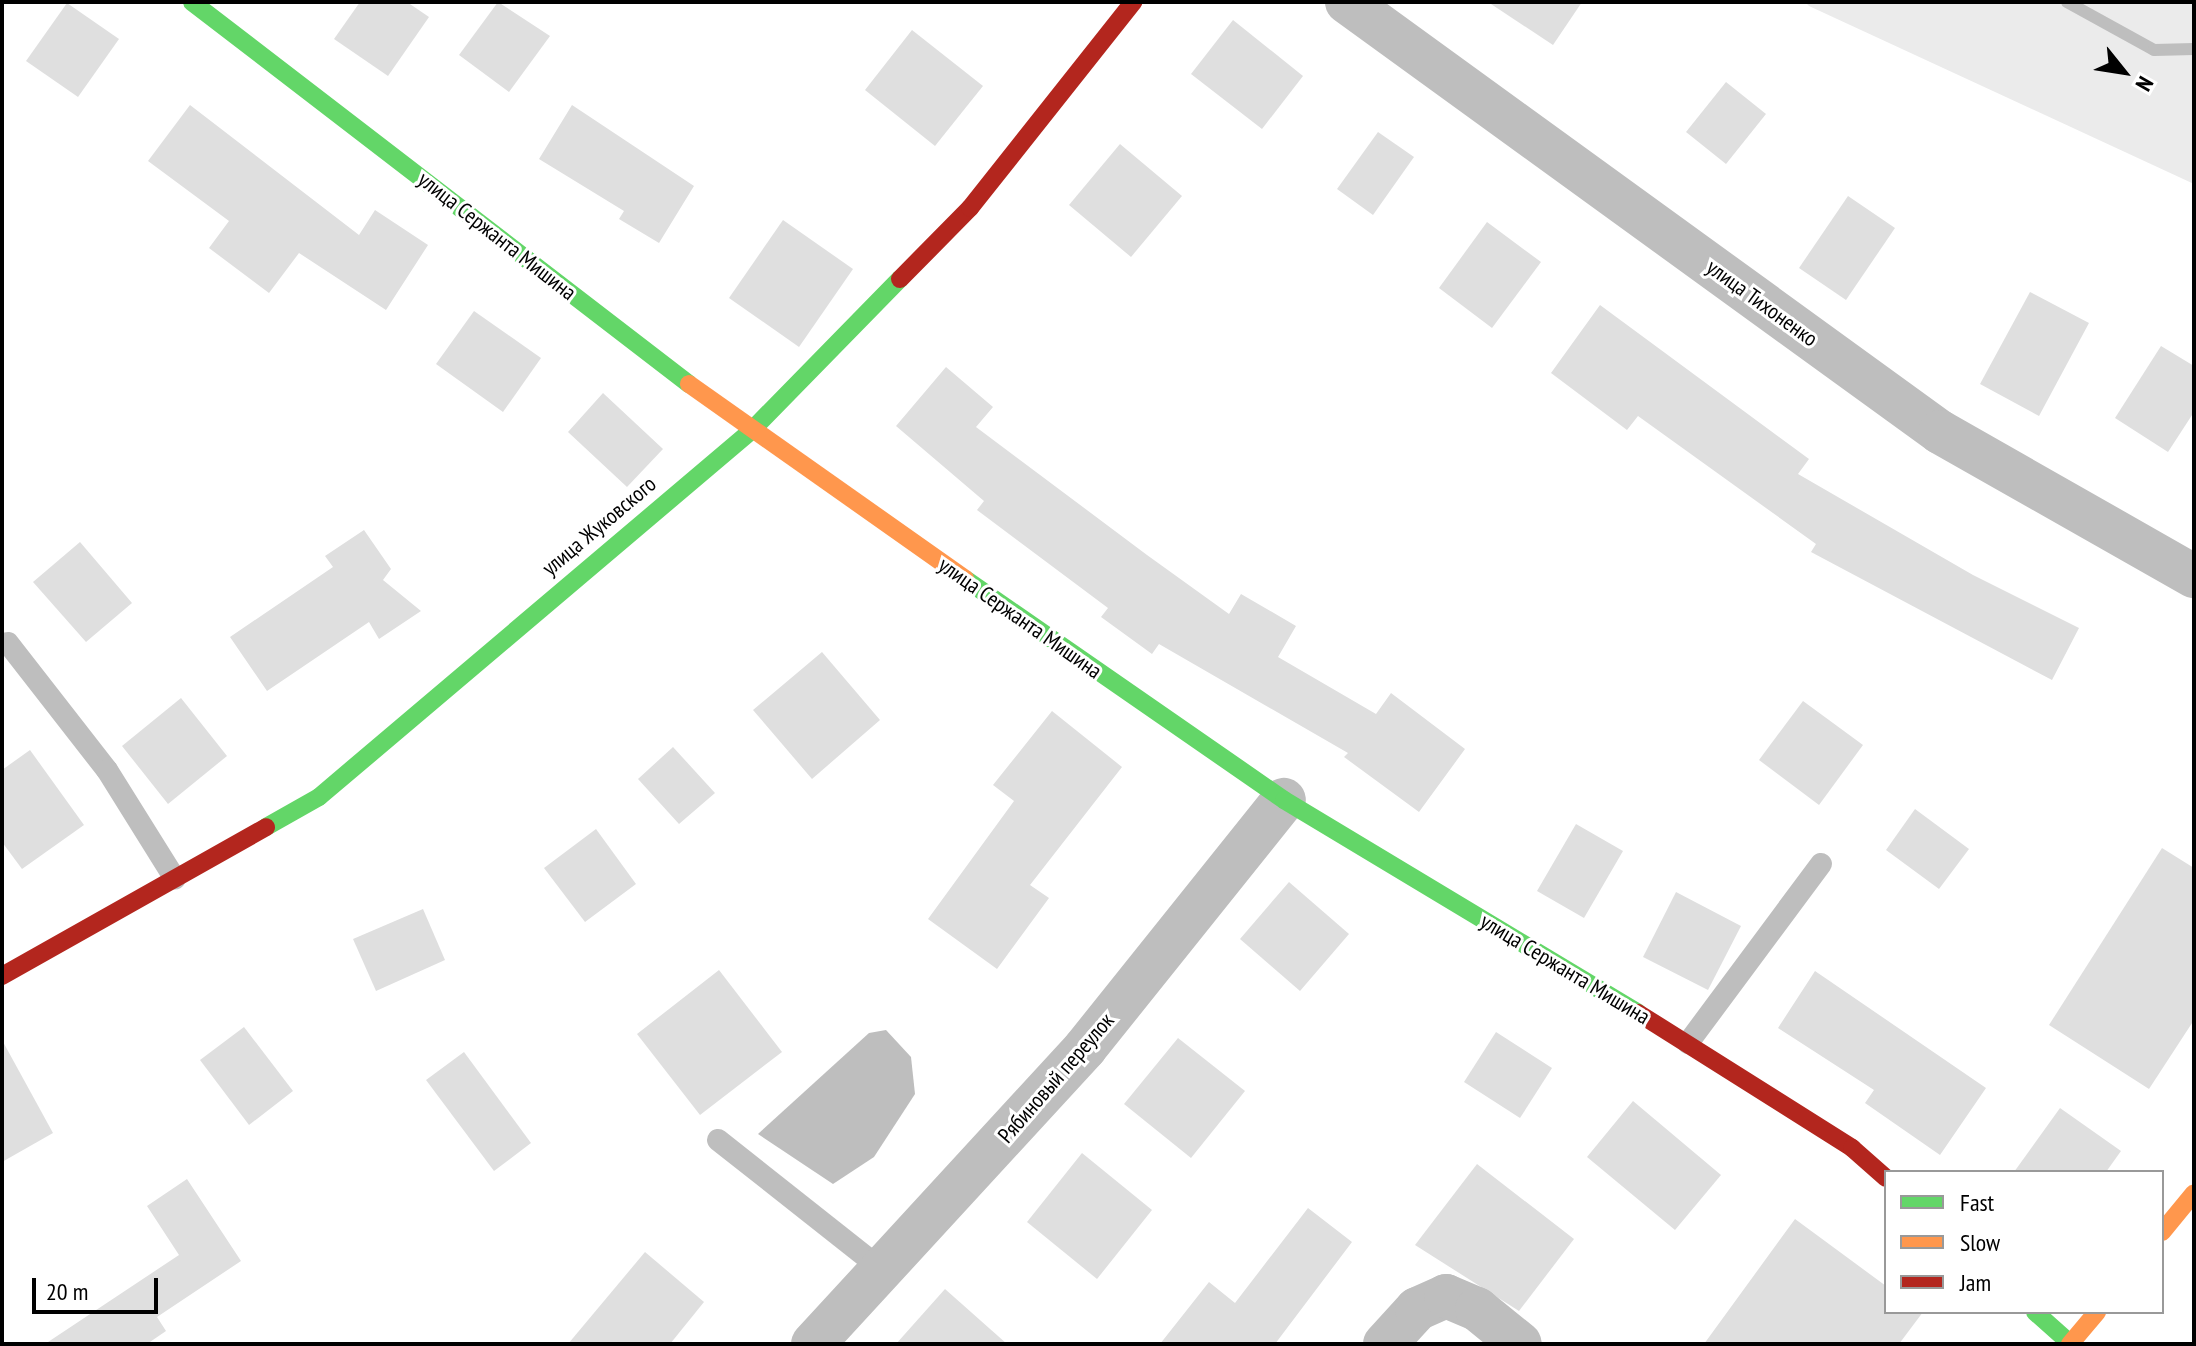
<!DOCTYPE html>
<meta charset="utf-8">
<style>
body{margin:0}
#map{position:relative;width:2196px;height:1346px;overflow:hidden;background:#fff;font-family:"PT Sans Narrow",sans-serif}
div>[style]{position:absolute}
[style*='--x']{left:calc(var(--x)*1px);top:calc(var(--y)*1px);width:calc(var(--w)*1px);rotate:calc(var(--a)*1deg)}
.green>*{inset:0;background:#ebebeb}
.water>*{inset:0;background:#bebebe}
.stream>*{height:12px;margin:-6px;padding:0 6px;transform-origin:6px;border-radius:6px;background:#bebebe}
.building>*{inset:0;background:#dfdfdf}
.lane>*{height:22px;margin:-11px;padding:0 11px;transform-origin:11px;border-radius:11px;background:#bebebe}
.street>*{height:44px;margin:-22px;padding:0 22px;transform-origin:22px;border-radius:22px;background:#bebebe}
.fast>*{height:18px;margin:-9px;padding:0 9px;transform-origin:9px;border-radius:9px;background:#63d668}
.slow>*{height:18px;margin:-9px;padding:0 9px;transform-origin:9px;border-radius:9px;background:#ff974d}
.jam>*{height:18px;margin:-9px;padding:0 9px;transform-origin:9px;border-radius:9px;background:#b3261e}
span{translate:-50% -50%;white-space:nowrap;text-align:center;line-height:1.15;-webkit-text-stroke:6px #fff;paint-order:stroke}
.street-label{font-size:22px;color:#000}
.frame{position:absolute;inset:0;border:4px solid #000;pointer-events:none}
.legend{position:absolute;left:1884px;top:1170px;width:280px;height:144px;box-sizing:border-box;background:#fff;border:2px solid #999;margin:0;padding:10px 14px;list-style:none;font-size:24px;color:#000}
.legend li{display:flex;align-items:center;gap:16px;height:40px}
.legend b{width:40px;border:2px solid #999}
.north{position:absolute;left:2084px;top:32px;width:80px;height:80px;-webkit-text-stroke:6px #fff;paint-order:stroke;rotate:120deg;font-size:22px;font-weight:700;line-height:32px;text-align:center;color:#000}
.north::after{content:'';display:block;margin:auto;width:28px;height:36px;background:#000;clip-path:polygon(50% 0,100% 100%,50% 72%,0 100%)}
.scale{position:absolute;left:32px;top:1278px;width:126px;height:36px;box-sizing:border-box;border:4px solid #000;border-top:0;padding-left:10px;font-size:24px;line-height:28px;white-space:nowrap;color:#000;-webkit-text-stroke:6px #fff;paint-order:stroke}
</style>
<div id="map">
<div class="green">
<i style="clip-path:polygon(1805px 2px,2194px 2px,2194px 184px,1809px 6px)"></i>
</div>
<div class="water">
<i style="clip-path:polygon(886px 1030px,911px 1057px,915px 1094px,874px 1157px,833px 1184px,758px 1134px,869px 1033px)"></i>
</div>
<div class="stream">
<i style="--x:2067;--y:2;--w:99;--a:28.9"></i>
<i style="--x:2154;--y:50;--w:40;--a:-1.4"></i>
</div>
<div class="building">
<i style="clip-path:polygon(360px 2px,407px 2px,429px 17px,388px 76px,334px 39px)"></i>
<i style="clip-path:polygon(498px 2px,550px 36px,509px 92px,459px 55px)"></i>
<i style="clip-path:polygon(1488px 2px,1582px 2px,1553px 45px)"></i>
<i style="clip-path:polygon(67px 3px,119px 39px,78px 97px,26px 61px)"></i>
<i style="clip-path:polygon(1233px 20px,1303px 76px,1262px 129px,1191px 74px)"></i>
<i style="clip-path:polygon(912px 30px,983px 86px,935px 146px,865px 90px)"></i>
<i style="clip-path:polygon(1726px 82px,1766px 114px,1726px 164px,1686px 132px)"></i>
<i style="clip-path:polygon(190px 105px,359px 235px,375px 210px,428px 245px,386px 310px,299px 253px,269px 293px,209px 248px,229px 221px,148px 161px)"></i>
<i style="clip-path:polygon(572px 105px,694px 186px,659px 243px,619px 219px,624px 211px,539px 159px)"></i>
<i style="clip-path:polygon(1378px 132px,1414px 157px,1373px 215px,1337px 189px)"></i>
<i style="clip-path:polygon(1120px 144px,1182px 196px,1131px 257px,1069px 205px)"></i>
<i style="clip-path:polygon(1848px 196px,1895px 228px,1846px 300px,1799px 268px)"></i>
<i style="clip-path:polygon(783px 220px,853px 269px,799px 347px,729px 298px)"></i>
<i style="clip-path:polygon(1487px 222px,1541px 262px,1492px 328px,1439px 288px)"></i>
<i style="clip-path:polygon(2030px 292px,2089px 323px,2039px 416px,1980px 384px)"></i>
<i style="clip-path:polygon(1600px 305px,1809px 459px,1798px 474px,1973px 575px,2079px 628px,2052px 680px,1811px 552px,1816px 544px,1638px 416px,1627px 430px,1551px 373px)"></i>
<i style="clip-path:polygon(474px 311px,541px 358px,503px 412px,436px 364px)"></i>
<i style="clip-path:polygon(2161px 346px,2194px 366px,2194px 412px,2168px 452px,2115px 418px)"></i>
<i style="clip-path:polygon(946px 367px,993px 407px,976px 427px,1147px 555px,1229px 614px,1241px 594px,1296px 626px,1278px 657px,1376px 714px,1391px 693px,1465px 749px,1419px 812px,1344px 757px,1348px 753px,1159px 644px,1152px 654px,1101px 617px,1108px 608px,977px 510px,984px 501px,896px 426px)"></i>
<i style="clip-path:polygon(603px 393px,663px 449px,627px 487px,568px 432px)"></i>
<i style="clip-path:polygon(364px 530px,391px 569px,383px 580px,421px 611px,379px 639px,369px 622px,267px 691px,230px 637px,333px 567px,325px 556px)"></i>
<i style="clip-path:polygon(80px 542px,132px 603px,86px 642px,33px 582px)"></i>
<i style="clip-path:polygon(822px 652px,880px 720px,812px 779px,753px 710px)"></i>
<i style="clip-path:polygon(181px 698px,227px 756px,168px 804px,122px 746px)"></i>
<i style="clip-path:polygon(1803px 701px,1863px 745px,1819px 805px,1759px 760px)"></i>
<i style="clip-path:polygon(1052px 711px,1122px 767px,1030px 885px,1049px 898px,997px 969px,928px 919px,1014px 801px,993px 785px)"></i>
<i style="clip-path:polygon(673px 747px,715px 793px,679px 824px,638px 779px)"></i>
<i style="clip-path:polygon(30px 750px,84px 825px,22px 869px,2px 842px,2px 770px)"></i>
<i style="clip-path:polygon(1915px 809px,1969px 849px,1939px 889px,1886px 850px)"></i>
<i style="clip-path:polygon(1576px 824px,1623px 851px,1584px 918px,1537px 891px)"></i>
<i style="clip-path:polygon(596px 829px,636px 884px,585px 922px,544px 868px)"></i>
<i style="clip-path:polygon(2162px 848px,2194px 868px,2194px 1020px,2149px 1089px,2049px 1025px)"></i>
<i style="clip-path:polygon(1289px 882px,1349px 934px,1300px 991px,1240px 939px)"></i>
<i style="clip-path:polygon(1676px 892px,1741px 926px,1708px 990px,1643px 957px)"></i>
<i style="clip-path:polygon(423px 909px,445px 960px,376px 991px,353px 939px)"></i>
<i style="clip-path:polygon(719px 970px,782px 1052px,700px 1115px,637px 1034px)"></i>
<i style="clip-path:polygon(1815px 971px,1986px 1088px,1940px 1155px,1865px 1103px,1874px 1090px,1778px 1028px)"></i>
<i style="clip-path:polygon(244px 1027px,293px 1091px,249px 1125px,200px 1060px)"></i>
<i style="clip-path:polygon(1496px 1032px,1552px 1068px,1520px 1118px,1464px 1082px)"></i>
<i style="clip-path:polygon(1178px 1038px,1245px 1091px,1191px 1158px,1124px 1104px)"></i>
<i style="clip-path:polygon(2px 1040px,53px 1133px,2px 1162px)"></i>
<i style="clip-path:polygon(464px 1052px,531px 1143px,494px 1171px,426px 1080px)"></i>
<i style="clip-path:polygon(1633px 1101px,1721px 1175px,1675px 1230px,1587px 1157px)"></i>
<i style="clip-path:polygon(2060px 1108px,2121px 1151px,2106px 1172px,2014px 1172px)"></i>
<i style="clip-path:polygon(1082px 1153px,1152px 1210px,1097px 1279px,1027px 1222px)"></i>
<i style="clip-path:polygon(1477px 1164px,1574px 1239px,1519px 1311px,1415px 1245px)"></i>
<i style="clip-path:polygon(187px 1179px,241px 1261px,157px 1317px,166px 1331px,147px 1344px,45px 1344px,179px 1255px,147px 1206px)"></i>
<i style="clip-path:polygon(1308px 1208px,1352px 1242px,1275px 1344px,1160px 1344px,1209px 1282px,1235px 1303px)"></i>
<i style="clip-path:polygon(1795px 1219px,1886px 1286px,1886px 1312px,1923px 1312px,1899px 1344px,1704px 1344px)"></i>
<i style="clip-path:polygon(645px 1252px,704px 1302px,670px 1344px,568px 1344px)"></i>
<i style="clip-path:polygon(945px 1289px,1007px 1344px,896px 1344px)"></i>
</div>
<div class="lane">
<i style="--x:8;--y:643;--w:161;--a:52.1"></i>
<i style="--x:107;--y:770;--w:128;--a:58"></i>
<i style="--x:1688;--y:1043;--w:223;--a:-53.4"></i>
<i style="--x:718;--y:1140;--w:211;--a:38.3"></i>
</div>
<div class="street">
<i style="--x:1347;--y:2;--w:732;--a:35.95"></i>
<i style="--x:1940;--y:432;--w:292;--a:29.6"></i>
<i style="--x:813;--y:1344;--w:402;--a:-47.4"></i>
<i style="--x:1085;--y:1048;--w:318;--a:-51.3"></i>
<i style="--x:1385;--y:1344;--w:47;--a:-47.6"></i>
<i style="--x:1417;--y:1309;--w:32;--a:-24"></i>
<i style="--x:1446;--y:1296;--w:34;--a:23"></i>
<i style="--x:1477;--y:1309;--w:55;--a:39.1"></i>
</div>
<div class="fast">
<i style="--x:192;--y:2;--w:627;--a:37.55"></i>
<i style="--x:965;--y:579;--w:388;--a:34.7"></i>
<i style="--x:1284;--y:800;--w:413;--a:31"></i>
<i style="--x:266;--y:827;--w:61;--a:-29.5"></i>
<i style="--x:319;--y:797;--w:566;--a:-40.27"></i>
<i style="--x:751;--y:431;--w:213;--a:-45.6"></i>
<i style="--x:2035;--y:1312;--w:48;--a:41.6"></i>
</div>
<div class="slow">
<i style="--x:689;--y:384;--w:338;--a:35.2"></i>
<i style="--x:2162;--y:1232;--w:50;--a:-50.6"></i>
<i style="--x:2070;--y:1344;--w:42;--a:-49.8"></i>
</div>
<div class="jam">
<i style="--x:900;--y:279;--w:100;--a:-45.4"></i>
<i style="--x:970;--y:208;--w:263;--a:-51.6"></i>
<i style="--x:2;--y:976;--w:303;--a:-29.4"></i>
<i style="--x:1638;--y:1013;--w:253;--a:32.2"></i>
<i style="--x:1852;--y:1148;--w:45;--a:41.4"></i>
</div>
<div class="street-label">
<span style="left:497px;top:236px;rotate:38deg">улица Сержанта Мишина</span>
<span style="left:1762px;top:303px;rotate:36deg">улица Тихоненко</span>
<span style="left:599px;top:526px;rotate:-40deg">улица Жуковского</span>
<span style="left:1020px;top:618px;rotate:35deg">улица Сержанта Мишина</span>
<span style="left:1565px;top:969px;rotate:31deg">улица Сержанта Мишина</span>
<span style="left:1056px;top:1078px;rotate:-49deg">Рябиновый переулок</span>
</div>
<div class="frame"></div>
<ul class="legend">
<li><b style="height:10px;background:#63d668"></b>Fast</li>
<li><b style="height:10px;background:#ff974d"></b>Slow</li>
<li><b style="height:10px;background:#b3261e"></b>Jam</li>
</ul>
<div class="north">N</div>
<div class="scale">20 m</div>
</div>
